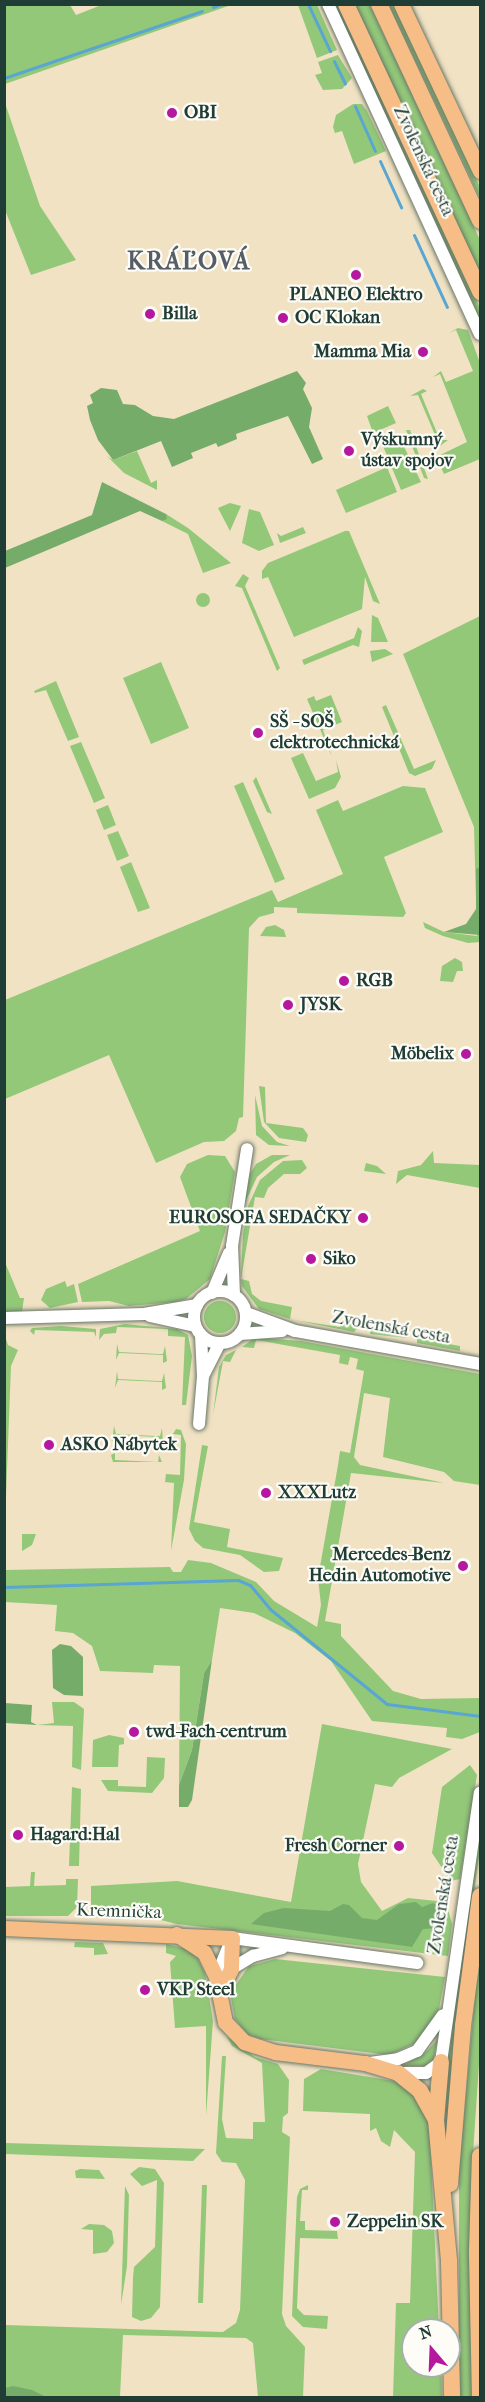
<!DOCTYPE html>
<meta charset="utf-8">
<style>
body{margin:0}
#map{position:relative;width:485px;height:2402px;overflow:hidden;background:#f1e2c4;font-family:"IM FELL French Canon",serif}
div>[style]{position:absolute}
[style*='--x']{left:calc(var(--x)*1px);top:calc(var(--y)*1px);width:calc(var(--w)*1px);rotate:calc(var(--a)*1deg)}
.green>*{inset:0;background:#93c879}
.round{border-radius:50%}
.forest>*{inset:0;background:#76ac69}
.stream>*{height:3px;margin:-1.5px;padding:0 1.5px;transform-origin:1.5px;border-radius:1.5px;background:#59a6d2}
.roads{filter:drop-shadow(0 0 2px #687766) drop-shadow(0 0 2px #687766)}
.minor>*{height:12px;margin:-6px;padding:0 6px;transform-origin:6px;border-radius:6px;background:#fff}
.minor>.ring{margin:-6px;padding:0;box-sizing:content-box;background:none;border:12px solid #fff;border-radius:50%}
.major>*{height:15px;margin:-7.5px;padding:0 7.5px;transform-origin:7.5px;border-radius:7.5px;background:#f6be86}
.highway>*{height:16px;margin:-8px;padding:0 8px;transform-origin:8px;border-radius:8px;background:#f6be86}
.dots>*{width:16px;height:16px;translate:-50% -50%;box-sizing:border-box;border:3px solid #fdfcf7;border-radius:50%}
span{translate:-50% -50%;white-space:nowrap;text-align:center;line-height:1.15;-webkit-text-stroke:4.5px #fdfcf7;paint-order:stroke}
.poi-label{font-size:18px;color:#1f3d34;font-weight:700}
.left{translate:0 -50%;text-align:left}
.right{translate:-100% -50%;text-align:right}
.street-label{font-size:18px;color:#1f3d34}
.district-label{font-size:24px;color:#555e66;font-weight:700;letter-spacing:1.5px}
.frame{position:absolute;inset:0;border:6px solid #1f3d34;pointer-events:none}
.north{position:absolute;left:401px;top:2318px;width:60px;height:60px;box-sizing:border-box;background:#fdfcf7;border:2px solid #a4b0a9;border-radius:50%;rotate:341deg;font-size:16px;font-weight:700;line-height:24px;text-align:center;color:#1f3d34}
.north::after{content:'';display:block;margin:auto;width:21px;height:27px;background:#b5179e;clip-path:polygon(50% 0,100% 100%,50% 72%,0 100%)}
</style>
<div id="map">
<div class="green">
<i style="clip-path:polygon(104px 4px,231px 4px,231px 5px,5px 84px,5px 5px,70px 5px,76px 15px)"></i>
<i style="clip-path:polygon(298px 5px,317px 5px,337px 50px,317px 58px)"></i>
<i style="clip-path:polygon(334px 5px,338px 5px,455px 253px,480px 308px,480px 321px)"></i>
<i style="clip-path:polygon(354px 5px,370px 5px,480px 240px,480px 275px)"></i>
<i style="clip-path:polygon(389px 5px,394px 5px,480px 187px,480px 198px)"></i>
<i style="clip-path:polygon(338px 55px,352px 78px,342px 89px,323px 90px,315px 75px,322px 73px,318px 62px)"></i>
<i style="clip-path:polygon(4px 100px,40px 206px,76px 260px,31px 275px,5px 210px)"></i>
<i style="clip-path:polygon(353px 104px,362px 104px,367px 111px,386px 151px,354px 164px,342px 131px,335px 133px,333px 127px,336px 115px)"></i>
<i style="clip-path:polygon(458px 328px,468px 330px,480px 363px,480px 459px,444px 474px,436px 457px,467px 442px,440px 374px,433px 377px,441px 371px,446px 382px,473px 371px,456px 330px,449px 333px)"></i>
<i style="clip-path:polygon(423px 389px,427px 391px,421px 394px,440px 440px,448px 440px,436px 449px,430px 445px,438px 442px,418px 395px,410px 396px)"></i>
<i style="clip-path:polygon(388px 406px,396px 423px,373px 433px,367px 416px)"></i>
<i style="clip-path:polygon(406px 430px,410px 430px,428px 479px,424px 478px)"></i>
<i style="clip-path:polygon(398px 434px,421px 482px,401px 490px,381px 441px)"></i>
<i style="clip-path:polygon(137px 451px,151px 483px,157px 480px,157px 490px,124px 473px,107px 456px,113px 460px)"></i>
<i style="clip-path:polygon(387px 467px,397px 492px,346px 513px,336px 490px)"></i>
<i style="clip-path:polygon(230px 503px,241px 506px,230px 531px,218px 508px)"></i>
<i style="clip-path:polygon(249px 509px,260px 512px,274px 545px,259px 551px,242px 543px)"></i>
<i style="clip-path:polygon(166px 514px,188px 528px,231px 563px,203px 573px,188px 534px,162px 521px)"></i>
<i style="clip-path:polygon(303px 527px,306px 533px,280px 543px,277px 533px,281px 536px)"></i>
<i style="clip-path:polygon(345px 531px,349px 531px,380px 604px,373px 601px,365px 577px,362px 609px,294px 637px,268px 577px,262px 579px,262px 571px,268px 563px)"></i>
<i style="clip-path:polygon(243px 574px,249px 578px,245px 586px,280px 668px,277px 671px,242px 588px,235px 586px)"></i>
<i class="round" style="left:196px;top:593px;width:14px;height:14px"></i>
<i style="clip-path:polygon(372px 615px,378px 618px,388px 642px,371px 642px)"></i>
<i style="clip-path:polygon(480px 616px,480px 942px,468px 943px,443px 936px,425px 928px,423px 922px,444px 932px,477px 936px,474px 827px,403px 654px)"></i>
<i style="clip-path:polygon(358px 627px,362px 631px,359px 647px,353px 645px,304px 665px,302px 660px,354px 638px)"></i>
<i style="clip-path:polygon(385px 649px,393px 654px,372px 662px,370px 651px)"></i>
<i style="clip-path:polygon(161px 662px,189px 728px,151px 744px,123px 678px)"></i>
<i style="clip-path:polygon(56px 681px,79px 737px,68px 741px,46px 690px,35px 693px,34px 691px)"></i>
<i style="clip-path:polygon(331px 695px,342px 722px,323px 730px,332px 757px,307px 699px,314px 696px,316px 701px)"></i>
<i style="clip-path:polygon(386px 705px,414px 769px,436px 760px,432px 769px,415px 776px,409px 773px,382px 707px)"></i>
<i style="clip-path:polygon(81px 742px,105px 798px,94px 803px,70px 746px)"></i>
<i style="clip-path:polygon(303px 753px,316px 781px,338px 772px,336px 760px,341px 777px,335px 788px,309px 799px,291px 758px)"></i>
<i style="clip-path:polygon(256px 777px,272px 814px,267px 812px,253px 781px)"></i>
<i style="clip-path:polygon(243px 782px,285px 879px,275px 883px,234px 786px)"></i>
<i style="clip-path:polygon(403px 786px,425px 788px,443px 832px,384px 857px,406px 913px,403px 917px,297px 913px,297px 908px,274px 907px,274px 913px,259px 917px,249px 928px,243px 1117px,239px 1118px,236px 1131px,224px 1141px,204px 1142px,156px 1163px,109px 1055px,5px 1099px,5px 1000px,272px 890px,278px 902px,343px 874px,316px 810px,338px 800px,343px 811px)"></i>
<i style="clip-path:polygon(108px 805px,116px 825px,104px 830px,96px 810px)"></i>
<i style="clip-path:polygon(118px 831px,129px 856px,117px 861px,107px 835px)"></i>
<i style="clip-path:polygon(131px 862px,150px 908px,138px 912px,120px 867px)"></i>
<i style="clip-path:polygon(275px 925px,284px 930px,286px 937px,260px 936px,266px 927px)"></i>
<i style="clip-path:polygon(455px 958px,462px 962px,463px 971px,457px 971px,453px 982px,440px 981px,442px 966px)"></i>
<i style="clip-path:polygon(259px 1086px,265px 1087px,266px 1123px,303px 1128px,308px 1135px,306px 1142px,279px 1138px,264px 1122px)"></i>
<i style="clip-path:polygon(255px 1095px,262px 1126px,277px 1142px,290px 1146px,269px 1145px,256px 1135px)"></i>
<i style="clip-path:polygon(433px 1151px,434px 1163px,480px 1165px,480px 1188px,407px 1175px,396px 1184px,398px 1171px,421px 1165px)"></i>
<i style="clip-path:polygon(208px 1155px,225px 1156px,235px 1172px,225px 1232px,210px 1279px,186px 1299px,175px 1302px,129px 1306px,109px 1301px,82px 1302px,78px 1284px,200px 1231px,180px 1177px,187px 1164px)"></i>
<i style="clip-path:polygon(272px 1155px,290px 1155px,274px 1162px,257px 1177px,244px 1205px,250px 1174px,256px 1164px)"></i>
<i style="clip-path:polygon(302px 1160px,307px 1168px,300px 1174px,284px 1174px,268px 1188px,264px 1198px,255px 1197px,241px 1279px,249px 1281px,252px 1294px,261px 1301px,292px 1307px,290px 1319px,259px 1309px,242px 1286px,241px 1280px,241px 1275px,243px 1235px,248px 1206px,260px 1180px,283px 1161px)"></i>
<i style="clip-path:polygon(366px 1163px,377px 1166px,386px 1174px,364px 1171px)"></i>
<i style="clip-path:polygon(4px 1260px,20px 1298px,24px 1298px,22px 1312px,5px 1312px)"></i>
<i style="clip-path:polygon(65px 1281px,67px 1287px,74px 1284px,78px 1302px,50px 1308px,41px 1300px,46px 1289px)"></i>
<i class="round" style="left:204px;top:1301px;width:32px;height:32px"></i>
<i style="clip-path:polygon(294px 1320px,340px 1327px,342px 1320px,362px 1323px,354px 1332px)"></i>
<i style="clip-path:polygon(125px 1324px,177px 1329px,188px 1335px,192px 1356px,186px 1405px,182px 1405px,185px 1337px,168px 1336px,168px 1329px,117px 1327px,116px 1333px,104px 1334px,99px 1340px,100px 1329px)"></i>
<i style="clip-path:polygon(61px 1326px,96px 1329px,96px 1337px,94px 1332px,35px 1330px,34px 1335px,30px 1331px,32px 1328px)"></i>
<i style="clip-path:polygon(371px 1329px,407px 1336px,407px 1338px,370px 1334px)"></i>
<i style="clip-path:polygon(5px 1336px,8px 1345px,18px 1350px,11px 1366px,5px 1523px)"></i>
<i style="clip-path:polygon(260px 1338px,301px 1341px,480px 1374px,480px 1485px,454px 1481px,444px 1472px,383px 1457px,390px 1398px,364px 1393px,354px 1457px,360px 1465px,444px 1483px,351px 1473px,325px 1621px,341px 1624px,341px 1636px,393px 1691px,421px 1699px,480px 1698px,480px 1732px,462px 1739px,446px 1737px,447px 1728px,372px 1721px,331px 1661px,295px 1633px,254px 1613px,220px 1608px,212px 1660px,204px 1673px,192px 1750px,179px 1785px,180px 1666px,154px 1665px,153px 1673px,100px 1671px,92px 1646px,73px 1633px,55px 1631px,57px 1605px,5px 1602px,5px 1570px,170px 1567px,173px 1572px,181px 1572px,188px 1560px,211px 1563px,256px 1582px,274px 1601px,317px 1627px,321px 1605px,318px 1578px,338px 1465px,340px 1451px,350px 1453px,364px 1371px,356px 1369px,358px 1359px,350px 1357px,348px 1365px,339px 1363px,340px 1355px,256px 1340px,254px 1348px,242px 1347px,253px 1339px)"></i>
<i style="clip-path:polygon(417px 1338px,460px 1346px,460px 1351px,417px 1343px)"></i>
<i style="clip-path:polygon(117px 1344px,119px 1352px,159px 1354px,163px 1354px,165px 1346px,167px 1361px,163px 1363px,163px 1355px,119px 1353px,116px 1360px)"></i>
<i style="clip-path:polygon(236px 1350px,230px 1362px,223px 1361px,213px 1415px,219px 1367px,226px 1355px)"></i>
<i style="clip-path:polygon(117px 1371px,118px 1379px,158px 1381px,162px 1381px,164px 1373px,166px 1388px,162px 1390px,162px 1382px,118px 1380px,115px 1388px)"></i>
<i style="clip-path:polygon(114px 1426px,116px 1434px,156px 1436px,160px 1436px,162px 1428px,163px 1443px,159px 1445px,159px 1437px,116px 1435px,112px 1442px)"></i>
<i style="clip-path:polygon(176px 1429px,181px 1430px,186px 1444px,184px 1480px,171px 1551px,174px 1483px,165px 1482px,166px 1474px,180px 1475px,181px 1435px,173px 1434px)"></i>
<i style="clip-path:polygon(202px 1445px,208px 1446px,194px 1522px,230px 1529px,227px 1547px,283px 1558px,279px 1571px,264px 1572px,240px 1555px,203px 1548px,195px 1541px,189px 1529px)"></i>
<i style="clip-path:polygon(115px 1453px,115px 1460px,158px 1462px,159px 1455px,162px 1462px,113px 1462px,111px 1455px)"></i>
<i style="clip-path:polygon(22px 1534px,36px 1534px,32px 1545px,22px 1551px)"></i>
<i style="clip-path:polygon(52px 1702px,74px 1702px,84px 1709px,81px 1770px,72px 1767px,73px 1726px,37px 1725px,54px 1723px)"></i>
<i style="clip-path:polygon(322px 1724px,452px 1749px,399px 1778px,392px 1787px,375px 1784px,358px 1864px,361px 1882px,382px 1911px,408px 1898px,446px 1902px,452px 1924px,448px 1956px,177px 1924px,144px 1916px,106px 1914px,91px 1907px,91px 1886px,177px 1881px,291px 1902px)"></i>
<i style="clip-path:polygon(109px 1735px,124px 1738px,124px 1744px,119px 1745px,118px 1767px,92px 1767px,93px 1740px)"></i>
<i style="clip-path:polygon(147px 1757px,165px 1758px,164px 1778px,152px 1793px,108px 1791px,101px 1780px,118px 1780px,118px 1786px,146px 1787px)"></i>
<i style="clip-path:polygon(470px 1765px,477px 1775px,460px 1879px,451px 1881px,432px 1853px,442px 1787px)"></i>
<i style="clip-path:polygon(72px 1787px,81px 1789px,79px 1866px,69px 1866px)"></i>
<i style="clip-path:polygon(480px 1822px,480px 1851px,462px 1970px,446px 2132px,445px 2091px,454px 1993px)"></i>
<i style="clip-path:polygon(31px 1872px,35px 1872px,34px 1886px,66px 1885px,66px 1879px,78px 1879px,77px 1907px,68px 1916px,5px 1916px,5px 1887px,30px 1886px)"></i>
<i style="clip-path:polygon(75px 1942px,103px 1943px,108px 1954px,94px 1955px,94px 1948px,74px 1947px)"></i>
<i style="clip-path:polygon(480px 1943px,480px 2050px,472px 2168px,470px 2289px,473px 2397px,459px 2398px,459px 2170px)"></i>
<i style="clip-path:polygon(166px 1944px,187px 1949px,198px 1959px,205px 1973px,213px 2021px,206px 2116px,206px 2026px,175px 2028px,170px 1962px,176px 1956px,166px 1953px)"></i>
<i style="clip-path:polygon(275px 1959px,445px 1977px,439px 2009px,420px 2041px,389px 2055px,260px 2039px,247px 2034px,235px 2019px,230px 1993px,249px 1966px)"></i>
<i style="clip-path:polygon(227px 2037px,255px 2057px,278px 2064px,289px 2080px,288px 2113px,283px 2117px,282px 2132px,290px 2137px,282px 2314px,286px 2326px,305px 2347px,303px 2397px,258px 2397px,253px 2343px,246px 2338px,123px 2335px,120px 2397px,5px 2398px,5px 2325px,223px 2332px,236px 2323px,240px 2310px,245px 2180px,236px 2163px,222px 2162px,216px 2153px,222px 2056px,226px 2056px,222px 2119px,226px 2138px,253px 2139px,253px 2122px,265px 2122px,262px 2063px,232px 2046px)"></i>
<i style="clip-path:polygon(438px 2039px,433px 2061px,427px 2066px,402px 2066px,425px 2053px)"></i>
<i style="clip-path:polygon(321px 2069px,400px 2082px,412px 2091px,429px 2118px,439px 2330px,413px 2330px,413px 2366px,441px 2366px,442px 2397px,393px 2397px,396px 2303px,410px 2303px,415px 2152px,394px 2130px,390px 2147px,381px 2141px,376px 2128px,370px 2131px,370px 2114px,303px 2111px,304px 2079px)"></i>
<i style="clip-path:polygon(5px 2143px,40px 2144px,205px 2149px,193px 2161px,5px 2154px)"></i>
<i style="clip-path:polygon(139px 2167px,155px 2169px,164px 2183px,160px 2307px,151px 2318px,141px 2321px,132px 2317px,133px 2277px,134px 2267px,155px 2247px,157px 2180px,142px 2186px,130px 2174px)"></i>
<i style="clip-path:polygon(80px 2169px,99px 2170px,105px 2179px,76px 2178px,75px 2171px)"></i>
<i style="clip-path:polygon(202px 2185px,207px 2185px,203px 2303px,198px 2303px)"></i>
<i style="clip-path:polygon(308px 2185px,308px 2190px,302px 2190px,300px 2221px,305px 2221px,305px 2230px,337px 2231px,338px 2239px,300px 2238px,297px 2308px,304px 2315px,328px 2316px,327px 2329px,303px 2327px,292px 2316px,297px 2197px,300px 2189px)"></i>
<i style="clip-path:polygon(125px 2186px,129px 2195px,127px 2266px,121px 2305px)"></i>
<i style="clip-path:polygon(89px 2224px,104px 2225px,112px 2231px,114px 2243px,107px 2252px,93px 2254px,93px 2230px,81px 2229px)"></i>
</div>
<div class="forest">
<i style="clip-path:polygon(297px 371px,306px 383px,303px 389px,312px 408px,309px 427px,323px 459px,312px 464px,288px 416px,236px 434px,237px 439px,218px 447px,216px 443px,191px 453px,193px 458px,172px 467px,161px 441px,113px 460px,98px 440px,90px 420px,87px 406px,93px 403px,90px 395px,101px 388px,117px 390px,123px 404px,135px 405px,153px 416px,174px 419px)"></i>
<i style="clip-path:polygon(102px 482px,166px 514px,167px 519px,162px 521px,140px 511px,5px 568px,5px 551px,92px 515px)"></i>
<i style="clip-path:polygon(480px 867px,480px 935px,444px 932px,466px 924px,476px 909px,476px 869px)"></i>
<i style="clip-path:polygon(60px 1644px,71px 1646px,83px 1657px,83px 1696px,64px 1695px,53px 1688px,52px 1650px)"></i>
<i style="clip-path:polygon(212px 1660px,192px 1800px,188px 1807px,179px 1807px,179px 1785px,192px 1750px,204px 1673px)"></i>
<i style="clip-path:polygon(5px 1703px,32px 1705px,31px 1722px,37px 1725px,5px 1723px)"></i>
<i style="clip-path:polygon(416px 1902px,422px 1907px,433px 1903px,443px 1910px,440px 1928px,423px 1929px,412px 1947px,251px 1924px,264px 1913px,284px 1908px,330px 1911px,343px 1904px,349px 1905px,362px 1918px,377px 1920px,399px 1904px)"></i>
<i style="clip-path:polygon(13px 2386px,32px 2390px,46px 2397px,5px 2397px,5px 2388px)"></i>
</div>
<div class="stream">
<i style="--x:308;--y:4;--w:52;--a:64.9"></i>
<i style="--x:213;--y:7;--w:9;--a:-21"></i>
<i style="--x:334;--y:61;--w:25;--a:64"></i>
<i style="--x:4;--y:78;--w:209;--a:-18.7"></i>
<i style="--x:355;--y:106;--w:49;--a:66"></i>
<i style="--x:380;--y:161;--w:51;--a:65.5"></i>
<i style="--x:414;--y:235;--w:79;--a:65.4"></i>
<i style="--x:4;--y:1587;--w:234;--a:-1.7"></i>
<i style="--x:238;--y:1580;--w:13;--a:23"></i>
<i style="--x:250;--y:1585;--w:31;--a:50"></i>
<i style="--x:270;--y:1609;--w:151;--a:39.1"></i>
<i style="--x:387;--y:1704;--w:94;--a:7.4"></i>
</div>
<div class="roads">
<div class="minor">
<i style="--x:328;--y:4;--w:363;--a:65.3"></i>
<i class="ring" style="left:194px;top:1291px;width:40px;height:40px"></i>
<i style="--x:212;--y:1293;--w:43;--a:-67"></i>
<i style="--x:234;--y:1295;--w:49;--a:-92.3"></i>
<i style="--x:232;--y:1246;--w:98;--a:-81.2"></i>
<i style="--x:246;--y:1313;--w:52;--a:20.2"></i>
<i style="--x:295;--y:1331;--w:188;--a:10.1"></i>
<i style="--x:150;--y:1316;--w:46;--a:12.5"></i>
<i style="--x:4;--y:1318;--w:140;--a:-1.6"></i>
<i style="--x:144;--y:1314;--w:54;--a:-9.6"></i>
<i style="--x:240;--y:1334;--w:42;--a:-4.1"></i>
<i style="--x:203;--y:1376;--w:37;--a:-63"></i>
<i style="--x:199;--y:1424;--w:48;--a:-85.2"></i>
<i style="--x:203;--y:1376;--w:41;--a:-92.8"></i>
<i style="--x:231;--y:1969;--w:26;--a:-31"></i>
<i style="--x:253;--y:1956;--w:30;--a:-15"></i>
<i style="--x:216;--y:1977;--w:42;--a:-67.7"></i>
<i style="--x:232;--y:1938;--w:187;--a:7.7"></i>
<i style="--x:370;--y:2063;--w:28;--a:-8"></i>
<i style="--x:398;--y:2059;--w:21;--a:-23"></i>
<i style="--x:417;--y:2051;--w:44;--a:-54.2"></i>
<i style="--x:398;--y:2073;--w:28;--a:0"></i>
<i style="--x:426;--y:2073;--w:19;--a:-36"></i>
<i style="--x:441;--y:2062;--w:272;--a:-81.8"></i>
</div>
<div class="major">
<i style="--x:401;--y:4;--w:185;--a:64.7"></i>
<i style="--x:4;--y:1928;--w:228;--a:2.5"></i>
<i style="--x:232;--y:1938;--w:31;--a:92"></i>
<i style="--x:231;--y:1969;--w:28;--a:116"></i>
<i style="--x:176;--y:1934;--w:33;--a:33"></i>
<i style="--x:204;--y:1952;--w:28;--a:64"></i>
<i style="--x:216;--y:1977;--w:46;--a:78.7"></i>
<i style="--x:225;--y:2022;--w:28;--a:46"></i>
<i style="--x:244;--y:2042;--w:33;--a:18"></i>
<i style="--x:275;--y:2052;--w:91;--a:7"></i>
<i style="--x:365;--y:2063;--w:34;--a:17"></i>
</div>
<div class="highway">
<i style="--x:346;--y:4;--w:318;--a:65"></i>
<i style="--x:379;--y:4;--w:239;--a:65"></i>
<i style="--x:441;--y:2062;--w:58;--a:94.9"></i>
<i style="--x:436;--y:2120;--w:142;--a:84.7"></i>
<i style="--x:449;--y:2261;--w:137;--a:88.7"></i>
<i style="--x:398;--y:2073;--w:28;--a:39"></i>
<i style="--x:420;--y:2091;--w:33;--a:61"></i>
<i style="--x:450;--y:2184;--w:159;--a:-85.3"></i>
<i style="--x:463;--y:2026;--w:131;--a:-82.5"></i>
<i style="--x:480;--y:2398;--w:148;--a:-91.2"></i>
<i style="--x:477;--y:2250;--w:94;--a:-88.2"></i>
</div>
</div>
<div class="dots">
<i style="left:172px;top:113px;background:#b5179e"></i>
<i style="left:356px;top:275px;background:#b5179e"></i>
<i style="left:150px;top:314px;background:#b5179e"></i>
<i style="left:283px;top:318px;background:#b5179e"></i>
<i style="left:423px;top:352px;background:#b5179e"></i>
<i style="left:349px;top:451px;background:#b5179e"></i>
<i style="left:258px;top:733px;background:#b5179e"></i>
<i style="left:344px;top:981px;background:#b5179e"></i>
<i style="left:288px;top:1005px;background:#b5179e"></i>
<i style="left:466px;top:1054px;background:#b5179e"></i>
<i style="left:363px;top:1218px;background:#b5179e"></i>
<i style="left:311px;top:1259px;background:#b5179e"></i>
<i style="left:49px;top:1445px;background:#b5179e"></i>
<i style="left:266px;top:1493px;background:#b5179e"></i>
<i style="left:463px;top:1566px;background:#b5179e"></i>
<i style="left:134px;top:1732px;background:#b5179e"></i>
<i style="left:18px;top:1835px;background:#b5179e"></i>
<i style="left:399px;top:1846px;background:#b5179e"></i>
<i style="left:145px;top:1990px;background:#b5179e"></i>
<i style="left:335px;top:2222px;background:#b5179e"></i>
</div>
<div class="poi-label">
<span class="left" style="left:184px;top:113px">OBI</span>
<span style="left:356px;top:295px">PLANEO Elektro</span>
<span class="left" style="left:162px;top:314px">Billa</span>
<span class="left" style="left:295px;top:318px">OC Klokan</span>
<span class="right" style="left:411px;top:352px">Mamma Mia</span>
<span class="left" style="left:361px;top:451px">Výskumný<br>ústav spojov</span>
<span class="left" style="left:270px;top:733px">SŠ - SOŠ<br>elektrotechnická</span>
<span class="left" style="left:356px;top:981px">RGB</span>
<span class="left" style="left:300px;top:1005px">JYSK</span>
<span class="right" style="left:454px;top:1054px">Möbelix</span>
<span class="right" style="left:351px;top:1218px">EUROSOFA SEDAČKY</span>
<span class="left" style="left:323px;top:1259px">Siko</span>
<span class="left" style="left:61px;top:1445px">ASKO Nábytek</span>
<span class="left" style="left:278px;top:1493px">XXXLutz</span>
<span class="right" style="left:451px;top:1566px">Mercedes-Benz<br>Hedin Automotive</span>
<span class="left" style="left:146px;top:1732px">twd-Fach-centrum</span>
<span class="left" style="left:30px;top:1835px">Hagard:Hal</span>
<span class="right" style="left:387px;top:1846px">Fresh Corner</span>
<span class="left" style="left:157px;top:1990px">VKP Steel</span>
<span class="left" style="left:347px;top:2222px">Zeppelin SK</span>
</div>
<div class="street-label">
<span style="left:423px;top:161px;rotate:65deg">Zvolenská cesta</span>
<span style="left:391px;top:1328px;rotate:10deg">Zvolenská cesta</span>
<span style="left:444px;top:1895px;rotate:-81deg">Zvolenská cesta</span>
<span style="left:119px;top:1912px;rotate:2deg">Kremnička</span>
</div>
<div class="district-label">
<span style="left:189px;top:262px">KRÁĽOVÁ</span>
</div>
<div class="frame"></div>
<div class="north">N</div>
</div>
